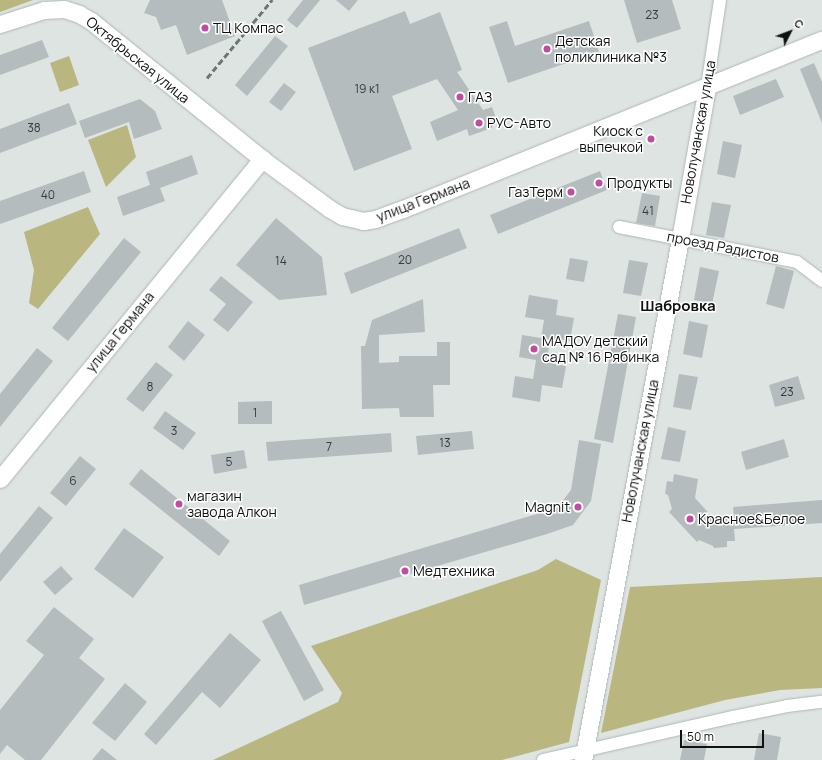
<!DOCTYPE html>
<meta charset="utf-8">
<style>
body{margin:0}
#map{position:relative;width:822px;height:760px;overflow:hidden;background:#dde4e2;font-family:Manrope,sans-serif}
div>[style]{position:absolute}
[style*='--x']{left:calc(var(--x)*1px);top:calc(var(--y)*1px);width:calc(var(--w)*1px);rotate:calc(var(--a)*1deg)}
.green>*{inset:0;background:#bab680}
.building>*{inset:0;background:#b5bcbd}
.roads{filter:drop-shadow(0 0 1px #afb6b3) drop-shadow(0 0 1px #afb6b3)}
.street>*{height:12px;margin:-6px;padding:0 6px;transform-origin:6px;border-radius:6px;background:#fff}
.secondary>*{height:17px;margin:-8.5px;padding:0 8.5px;transform-origin:8.5px;border-radius:8.5px;background:#fff}
.rail>*{height:3px;margin-top:-1.5px;transform-origin:0;background:repeating-linear-gradient(90deg,#707574 0 6px,transparent 0 9px)}
.dots>*{width:11px;height:11px;translate:-50% -50%;box-sizing:border-box;border:2px solid #fff;border-radius:50%}
span{translate:-50% -50%;white-space:nowrap;text-align:center;line-height:1.15;-webkit-text-stroke:3px #fff;paint-order:stroke}
.number-label{font-size:12px;color:#383c3b}
.number-label span{-webkit-text-stroke-width:0}
.poi-label{font-size:14px;color:#0e1110}
.left{translate:0 -50%;text-align:left}
.right{translate:-100% -50%;text-align:right}
.street-label{font-size:14px;color:#0e1110}
.neighbourhood-label{font-size:15px;color:#0e1110;font-weight:700}
.north{position:absolute;left:770px;top:12px;width:40px;height:40px;-webkit-text-stroke:3px #fff;paint-order:stroke;rotate:48deg;font-size:11px;font-weight:700;line-height:16px;text-align:center;color:#0e1110}
.north::after{content:'';display:block;margin:auto;width:14px;height:18px;background:#0e1110;clip-path:polygon(50% 0,100% 100%,50% 72%,0 100%)}
.scale{position:absolute;left:680px;top:730px;width:84px;height:18px;box-sizing:border-box;border:2px solid #0e1110;border-top:0;padding-left:5px;font-size:12px;line-height:14px;white-space:nowrap;color:#0e1110;-webkit-text-stroke:3px #fff;paint-order:stroke}
</style>
<div id="map">
<div class="green">
<i style="clip-path:polygon(0 0,33px 0,0 12px)"></i>
<i style="clip-path:polygon(69px 56px,79px 85px,60px 92px,50px 63px)"></i>
<i style="clip-path:polygon(127px 125px,136px 157px,106px 187px,88px 140px)"></i>
<i style="clip-path:polygon(88px 207px,100px 234px,38px 309px,29px 303px,34px 270px,24px 232px)"></i>
<i style="clip-path:polygon(556px 559px,601px 580px,569px 742px,502px 760px,213px 760px,338px 702px,342px 693px,311px 646px,538px 570px)"></i>
<i style="clip-path:polygon(822px 577px,822px 688px,780px 690px,725px 700px,601px 733px,630px 587px)"></i>
</div>
<div class="building">
<i style="clip-path:polygon(150px 0,222px 0,235px 36px,187px 55px,176px 25px,161px 30px,156px 17px,144px 13px)"></i>
<i style="clip-path:polygon(303px 0,320px 0,297px 28px,287px 20px)"></i>
<i style="clip-path:polygon(336px 0,358px 0,349px 11px)"></i>
<i style="clip-path:polygon(624px 0,672px 0,681px 29px,637px 43px)"></i>
<i style="clip-path:polygon(405px 11px,410px 24px,440px 12px,462px 70px,457px 72px,483px 110px,492px 107px,496px 118px,492px 128px,469px 136px,467px 129px,437px 141px,430px 122px,458px 110px,437px 79px,392px 96px,412px 149px,354px 171px,308px 48px)"></i>
<i style="clip-path:polygon(507px 21px,515px 46px,589px 21px,599px 52px,508px 83px,489px 27px)"></i>
<i style="clip-path:polygon(275px 36px,288px 46px,247px 96px,235px 85px)"></i>
<i style="clip-path:polygon(42px 40px,49px 57px,0 75px,0 55px)"></i>
<i style="clip-path:polygon(814px 63px,822px 82px,822px 123px,800px 69px)"></i>
<i style="clip-path:polygon(776px 79px,784px 97px,740px 115px,733px 96px)"></i>
<i style="clip-path:polygon(284px 83px,296px 92px,281px 111px,269px 102px)"></i>
<i style="clip-path:polygon(140px 99px,155px 111px,162px 129px,134px 139px,129px 122px,85px 138px,79px 121px)"></i>
<i style="clip-path:polygon(69px 103px,77px 124px,0 153px,0 129px)"></i>
<i style="clip-path:polygon(723px 141px,742px 145px,735px 178px,717px 174px)"></i>
<i style="clip-path:polygon(192px 155px,198px 174px,160px 188px,165px 201px,123px 216px,117px 197px,150px 185px,146px 172px)"></i>
<i style="clip-path:polygon(84px 171px,91px 192px,0 224px,0 201px)"></i>
<i style="clip-path:polygon(600px 171px,607px 190px,498px 234px,490px 215px)"></i>
<i style="clip-path:polygon(642px 193px,660px 196px,655px 226px,636px 223px)"></i>
<i style="clip-path:polygon(712px 202px,731px 205px,724px 238px,706px 235px)"></i>
<i style="clip-path:polygon(276px 218px,322px 257px,327px 295px,279px 300px,236px 265px)"></i>
<i style="clip-path:polygon(459px 228px,467px 248px,351px 294px,344px 273px)"></i>
<i style="clip-path:polygon(124px 238px,141px 252px,68px 341px,52px 328px)"></i>
<i style="clip-path:polygon(570px 258px,588px 261px,584px 282px,566px 279px)"></i>
<i style="clip-path:polygon(629px 260px,648px 263px,641px 296px,623px 293px)"></i>
<i style="clip-path:polygon(776px 266px,794px 271px,784px 309px,766px 304px)"></i>
<i style="clip-path:polygon(700px 267px,719px 271px,712px 304px,694px 300px)"></i>
<i style="clip-path:polygon(221px 276px,253px 302px,228px 332px,213px 320px,226px 304px,209px 290px)"></i>
<i style="clip-path:polygon(529px 295px,558px 300px,556px 315px,574px 318px,570px 341px,551px 338px,546px 362px,566px 366px,562px 388px,542px 385px,540px 402px,512px 397px,515px 376px,533px 379px,536px 360px,519px 357px,522px 335px,541px 338px,544px 320px,525px 317px)"></i>
<i style="clip-path:polygon(423px 299px,425px 332px,379px 335px,379px 363px,399px 362px,399px 356px,437px 356px,437px 342px,450px 342px,450px 385px,433px 385px,434px 417px,400px 417px,399px 408px,362px 409px,361px 346px,365px 346px,372px 320px)"></i>
<i style="clip-path:polygon(618px 314px,636px 317px,613px 443px,594px 439px)"></i>
<i style="clip-path:polygon(188px 321px,205px 335px,184px 361px,168px 347px)"></i>
<i style="clip-path:polygon(689px 321px,708px 325px,702px 358px,683px 354px)"></i>
<i style="clip-path:polygon(37px 348px,53px 361px,0 427px,0 394px)"></i>
<i style="clip-path:polygon(156px 362px,173px 375px,143px 412px,126px 399px)"></i>
<i style="clip-path:polygon(679px 374px,698px 377px,691px 410px,673px 407px)"></i>
<i style="clip-path:polygon(798px 376px,805px 399px,775px 407px,769px 385px)"></i>
<i style="clip-path:polygon(272px 401px,272px 424px,238px 424px,238px 402px)"></i>
<i style="clip-path:polygon(165px 411px,196px 433px,183px 450px,153px 428px)"></i>
<i style="clip-path:polygon(668px 427px,686px 431px,680px 462px,661px 459px)"></i>
<i style="clip-path:polygon(472px 431px,474px 449px,418px 455px,416px 436px)"></i>
<i style="clip-path:polygon(391px 433px,392px 452px,268px 461px,266px 442px)"></i>
<i style="clip-path:polygon(784px 439px,789px 457px,746px 470px,741px 452px)"></i>
<i style="clip-path:polygon(579px 440px,601px 444px,591px 501px,573px 525px,547px 534px,304px 605px,299px 585px,557px 508px,571px 490px)"></i>
<i style="clip-path:polygon(244px 450px,247px 468px,214px 474px,211px 455px)"></i>
<i style="clip-path:polygon(80px 456px,96px 469px,66px 506px,50px 493px)"></i>
<i style="clip-path:polygon(141px 469px,230px 541px,219px 556px,129px 484px)"></i>
<i style="clip-path:polygon(674px 474px,698px 479px,695px 498px,714px 519px,734px 518px,733px 507px,822px 500px,822px 523px,734px 529px,735px 541px,727px 541px,727px 547px,714px 548px,713px 546px,699px 540px,697px 542px,669px 512px,672px 509px,668px 495px,665px 494px,667px 481px,673px 482px)"></i>
<i style="clip-path:polygon(39px 506px,53px 518px,0 582px,0 554px)"></i>
<i style="clip-path:polygon(124px 528px,164px 557px,133px 598px,94px 569px)"></i>
<i style="clip-path:polygon(61px 566px,73px 579px,55px 595px,43px 582px)"></i>
<i style="clip-path:polygon(54px 607px,94px 639px,79px 658px,105px 679px,41px 760px,25px 760px,7px 745px,0 754px,0 710px,44px 655px,26px 641px)"></i>
<i style="clip-path:polygon(281px 611px,324px 690px,304px 701px,262px 621px)"></i>
<i style="clip-path:polygon(230px 633px,261px 660px,220px 708px,202px 692px,156px 745px,144px 734px)"></i>
<i style="clip-path:polygon(125px 683px,147px 702px,115px 741px,92px 723px)"></i>
<i style="clip-path:polygon(759px 733px,781px 737px,777px 760px,754px 760px)"></i>
<i style="clip-path:polygon(684px 740px,707px 744px,704px 760px,680px 760px)"></i>
<i style="clip-path:polygon(102px 748px,117px 760px,92px 760px)"></i>
</div>
<div class="roads">
<div class="street">
<i style="--x:707;--y:87;--w:88;--a:-81.5"></i>
<i style="--x:619;--y:227;--w:181;--a:11.1"></i>
<i style="--x:797;--y:262;--w:31;--a:37"></i>
<i style="--x:543;--y:760;--w:195;--a:-12.8"></i>
<i style="--x:733;--y:717;--w:55;--a:-11.5"></i>
<i style="--x:787;--y:706;--w:35;--a:-7"></i>
</div>
<div class="secondary">
<i style="--x:0;--y:24;--w:46;--a:-17.7"></i>
<i style="--x:44;--y:10;--w:20;--a:-3"></i>
<i style="--x:64;--y:9;--w:16;--a:18"></i>
<i style="--x:79;--y:14;--w:14;--a:30"></i>
<i style="--x:91;--y:21;--w:220;--a:38.9"></i>
<i style="--x:262;--y:159;--w:84;--a:36.3"></i>
<i style="--x:330;--y:209;--w:14;--a:30"></i>
<i style="--x:342;--y:216;--w:22;--a:13"></i>
<i style="--x:363;--y:221;--w:12;--a:-9"></i>
<i style="--x:375;--y:219;--w:30;--a:-20"></i>
<i style="--x:403;--y:209;--w:452;--a:-22"></i>
<i style="--x:0;--y:479;--w:414;--a:-50.7"></i>
<i style="--x:583;--y:760;--w:530;--a:-79.45"></i>
<i style="--x:680;--y:239;--w:154;--a:-79.9"></i>
</div>
</div>
<div class="rail">
<i style="--x:207;--y:78;--w:102;--a:-50.2"></i>
</div>
<div class="dots">
<i style="left:205px;top:28px;background:#c14ba2"></i>
<i style="left:547px;top:49px;background:#c14ba2"></i>
<i style="left:460px;top:97px;background:#c14ba2"></i>
<i style="left:479px;top:123px;background:#c14ba2"></i>
<i style="left:651px;top:139px;background:#c14ba2"></i>
<i style="left:599px;top:183px;background:#c14ba2"></i>
<i style="left:571px;top:192px;background:#c14ba2"></i>
<i style="left:534px;top:349px;background:#c14ba2"></i>
<i style="left:179px;top:504px;background:#c14ba2"></i>
<i style="left:578px;top:507px;background:#c14ba2"></i>
<i style="left:690px;top:519px;background:#c14ba2"></i>
<i style="left:405px;top:571px;background:#c14ba2"></i>
</div>
<div class="number-label">
<span style="left:652px;top:15px">23</span>
<span style="left:367px;top:89px">19 к1</span>
<span style="left:34px;top:128px">38</span>
<span style="left:48px;top:195px">40</span>
<span style="left:648px;top:211px">41</span>
<span style="left:405px;top:260px">20</span>
<span style="left:281px;top:261px">14</span>
<span style="left:150px;top:387px">8</span>
<span style="left:787px;top:392px">23</span>
<span style="left:255px;top:413px">1</span>
<span style="left:174px;top:431px">3</span>
<span style="left:445px;top:443px">13</span>
<span style="left:329px;top:447px">7</span>
<span style="left:229px;top:462px">5</span>
<span style="left:73px;top:481px">6</span>
</div>
<div class="poi-label">
<span class="left" style="left:213px;top:28px">ТЦ Компас</span>
<span class="left" style="left:555px;top:49px">Детская<br>поликлиника №3</span>
<span class="left" style="left:468px;top:97px">ГАЗ</span>
<span class="left" style="left:487px;top:123px">РУС-Авто</span>
<span class="right" style="left:643px;top:139px">Киоск с<br>выпечкой</span>
<span class="left" style="left:607px;top:183px">Продукты</span>
<span class="right" style="left:563px;top:192px">ГазТерм</span>
<span class="left" style="left:542px;top:349px">МАДОУ детский<br>сад № 16 Рябинка</span>
<span class="left" style="left:187px;top:504px">магазин<br>завода Алкон</span>
<span class="right" style="left:570px;top:507px">Magnit</span>
<span class="left" style="left:698px;top:519px">Красное&amp;Белое</span>
<span class="left" style="left:413px;top:571px">Медтехника</span>
</div>
<div class="street-label">
<span style="left:138px;top:60px;rotate:39deg">Октябрьская улица</span>
<span style="left:698px;top:132px;rotate:-80deg">Новолучанская улица</span>
<span style="left:423px;top:200px;rotate:-21deg">улица Германа</span>
<span style="left:723px;top:247px;rotate:11deg">проезд Радистов</span>
<span style="left:120px;top:332px;rotate:-51deg">улица Германа</span>
<span style="left:640px;top:451px;rotate:-79deg">Новолучанская улица</span>
</div>
<div class="neighbourhood-label">
<span style="left:678px;top:306px">Шабровка</span>
</div>
<div class="north">С</div>
<div class="scale">50 m</div>
</div>
